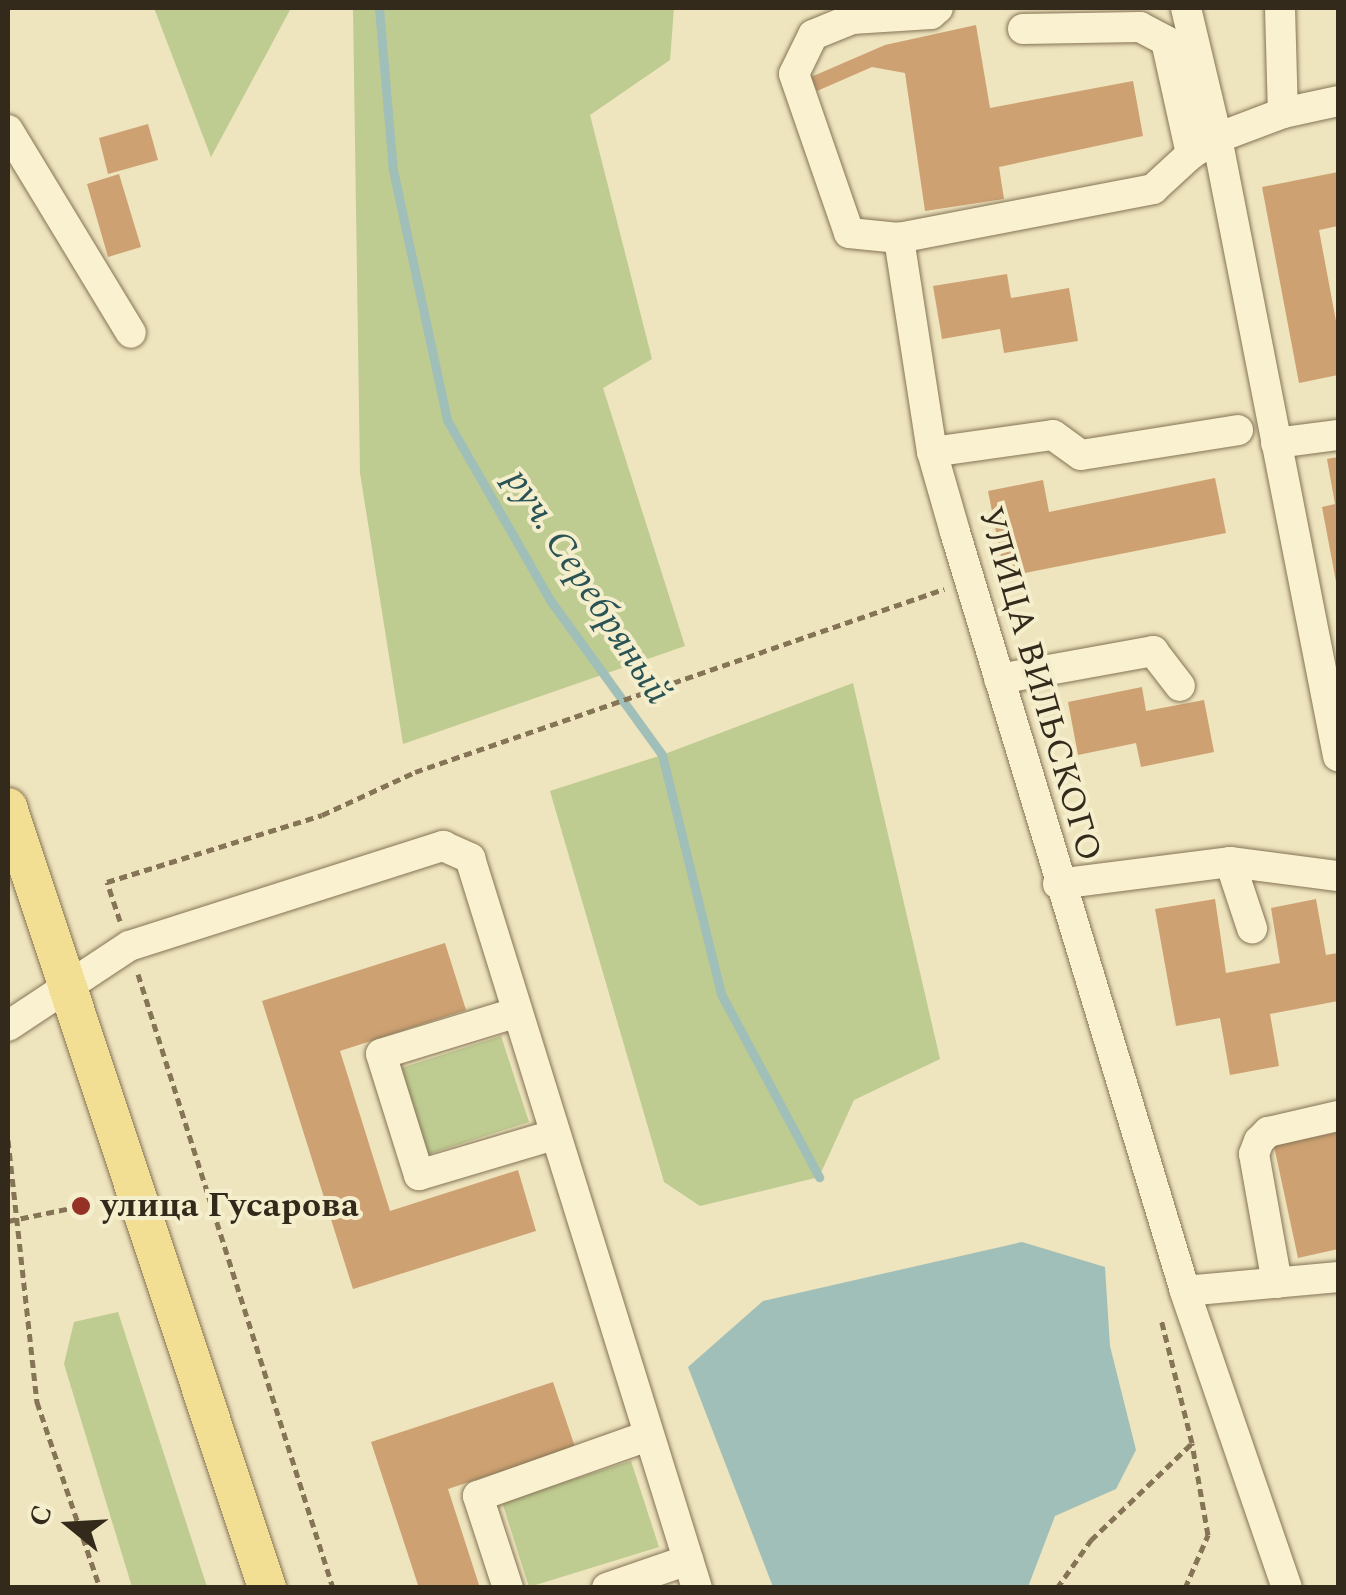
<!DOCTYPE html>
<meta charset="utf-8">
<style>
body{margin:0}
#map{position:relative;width:1346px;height:1595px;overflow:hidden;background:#eee4bd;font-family:Spectral,serif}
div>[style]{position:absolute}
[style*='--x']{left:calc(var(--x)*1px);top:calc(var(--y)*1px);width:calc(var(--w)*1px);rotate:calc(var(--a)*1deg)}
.green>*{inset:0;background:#becb91}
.water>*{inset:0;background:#a1bfb9}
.stream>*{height:9px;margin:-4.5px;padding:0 4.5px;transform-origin:4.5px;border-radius:4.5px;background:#a1bfb9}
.building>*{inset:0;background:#cda172}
.path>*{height:5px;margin-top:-2.5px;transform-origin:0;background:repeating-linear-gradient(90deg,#857456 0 8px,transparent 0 13px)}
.roads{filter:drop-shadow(0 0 2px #857456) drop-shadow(0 0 2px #857456)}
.minor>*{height:30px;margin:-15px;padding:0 15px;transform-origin:15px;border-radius:15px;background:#f9f1d0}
.major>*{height:38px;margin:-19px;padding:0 19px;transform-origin:19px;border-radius:19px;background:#f3df93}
.dots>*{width:28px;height:28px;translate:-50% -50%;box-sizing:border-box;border:5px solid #f5eecc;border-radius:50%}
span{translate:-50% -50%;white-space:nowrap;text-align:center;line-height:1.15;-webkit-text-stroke:8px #f5eecc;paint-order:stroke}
.street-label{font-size:35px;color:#342a1b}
.poi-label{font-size:35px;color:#342a1b;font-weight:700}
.left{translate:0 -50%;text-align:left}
.water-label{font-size:38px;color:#2a5355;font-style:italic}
.frame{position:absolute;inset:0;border:10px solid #342a1b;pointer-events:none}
.north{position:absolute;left:20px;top:1475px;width:100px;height:100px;-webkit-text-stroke:8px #f5eecc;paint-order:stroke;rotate:288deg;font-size:28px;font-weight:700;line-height:40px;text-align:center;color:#342a1b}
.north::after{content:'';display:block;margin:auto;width:35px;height:45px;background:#342a1b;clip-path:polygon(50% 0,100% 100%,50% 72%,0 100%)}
</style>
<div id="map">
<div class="green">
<i style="clip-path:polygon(154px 8px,291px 8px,211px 157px)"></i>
<i style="clip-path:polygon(353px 8px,674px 8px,670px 60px,590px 115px,652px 359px,603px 388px,685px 646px,403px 744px,360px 473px)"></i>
<i style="clip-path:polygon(853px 683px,940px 1059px,854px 1100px,819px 1177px,700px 1206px,664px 1182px,550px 791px,662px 755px)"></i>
<i style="clip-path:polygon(501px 1036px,529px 1122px,426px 1155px,398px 1069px)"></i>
<i style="clip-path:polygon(118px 1312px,207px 1587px,132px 1587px,64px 1364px,74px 1322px)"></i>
<i style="clip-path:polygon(631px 1461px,659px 1547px,529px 1587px,502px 1502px)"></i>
</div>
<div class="water">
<i style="clip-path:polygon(1022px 1242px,1105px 1267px,1110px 1346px,1136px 1450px,1116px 1489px,1055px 1516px,1028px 1587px,773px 1587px,688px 1367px,763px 1301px)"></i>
</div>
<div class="stream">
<i style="--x:379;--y:8;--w:163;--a:85.1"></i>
<i style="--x:393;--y:170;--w:256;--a:77.8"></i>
<i style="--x:447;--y:420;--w:207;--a:60.2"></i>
<i style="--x:550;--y:600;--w:191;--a:54.1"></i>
<i style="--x:662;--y:755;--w:246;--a:76.1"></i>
<i style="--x:721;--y:994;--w:208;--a:61.8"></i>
</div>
<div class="building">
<i style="clip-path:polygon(976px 25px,990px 108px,1133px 81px,1143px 136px,999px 167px,1004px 199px,925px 211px,905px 73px,872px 67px,817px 91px,811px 77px,885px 45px)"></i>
<i style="clip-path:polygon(148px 124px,158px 160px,108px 174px,99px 138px)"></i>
<i style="clip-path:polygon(1338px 172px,1338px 226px,1319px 230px,1338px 332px,1338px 375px,1299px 383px,1262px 187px)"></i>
<i style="clip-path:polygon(119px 174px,141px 247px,108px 257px,87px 184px)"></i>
<i style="clip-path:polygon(1007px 274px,1011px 298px,1069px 288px,1078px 341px,1004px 353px,1000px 329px,942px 339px,933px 286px)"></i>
<i style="clip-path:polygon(1338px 457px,1338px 587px,1337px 587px,1322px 507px,1335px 504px,1327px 459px)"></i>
<i style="clip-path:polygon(1215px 478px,1226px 533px,1005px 577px,988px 491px,1043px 480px,1049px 512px)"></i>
<i style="clip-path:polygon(1142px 687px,1146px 711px,1204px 700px,1214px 752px,1141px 767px,1136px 743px,1078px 755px,1068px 702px)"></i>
<i style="clip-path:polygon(1215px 899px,1226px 973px,1280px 963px,1271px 908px,1316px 899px,1326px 955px,1338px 953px,1338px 1001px,1270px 1014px,1279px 1066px,1230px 1075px,1220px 1018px,1176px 1026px,1155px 909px)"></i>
<i style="clip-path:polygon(445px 943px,466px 1010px,340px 1051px,390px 1211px,518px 1170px,536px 1231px,353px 1289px,262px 1001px)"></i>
<i style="clip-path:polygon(1338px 1132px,1338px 1249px,1298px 1258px,1274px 1146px)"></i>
<i style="clip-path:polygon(553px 1382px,575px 1447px,448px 1489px,480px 1588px,419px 1588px,371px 1442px)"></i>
</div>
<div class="path">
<i style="--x:120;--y:921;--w:41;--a:-108.4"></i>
<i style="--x:107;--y:882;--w:225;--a:-17.3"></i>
<i style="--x:322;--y:815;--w:102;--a:-24.8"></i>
<i style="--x:415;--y:772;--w:560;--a:-19.08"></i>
<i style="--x:138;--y:974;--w:644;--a:72.38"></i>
<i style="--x:8;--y:1140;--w:264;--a:83.7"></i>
<i style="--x:37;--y:1402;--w:196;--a:71.3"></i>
<i style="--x:8;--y:1221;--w:75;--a:-11.6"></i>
<i style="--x:1057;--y:1588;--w:59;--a:-54.7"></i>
<i style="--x:1091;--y:1540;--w:140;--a:-43.8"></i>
<i style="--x:1192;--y:1443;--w:128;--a:-104"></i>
<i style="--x:1185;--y:1588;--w:58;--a:-66.5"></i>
<i style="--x:1208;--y:1535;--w:93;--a:-99.9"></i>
</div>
<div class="roads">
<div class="minor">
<i style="--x:852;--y:8;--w:11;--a:90"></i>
<i style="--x:852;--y:19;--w:42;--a:157.7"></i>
<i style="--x:813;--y:35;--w:43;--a:116"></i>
<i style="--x:794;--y:74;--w:168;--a:70.9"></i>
<i style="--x:849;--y:233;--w:50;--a:5.7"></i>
<i style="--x:1186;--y:8;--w:134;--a:76.6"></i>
<i style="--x:1217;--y:138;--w:630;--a:78.92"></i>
<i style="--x:1280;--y:8;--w:105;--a:88.4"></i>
<i style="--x:852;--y:19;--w:79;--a:-3.6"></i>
<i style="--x:931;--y:14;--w:9;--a:-41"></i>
<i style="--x:1023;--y:29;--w:117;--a:-1"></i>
<i style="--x:1140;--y:27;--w:30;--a:28"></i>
<i style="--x:1166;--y:41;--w:116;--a:77.5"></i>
<i style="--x:8;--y:130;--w:237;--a:58.8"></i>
<i style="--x:1276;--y:443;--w:63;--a:-7.4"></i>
<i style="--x:932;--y:452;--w:122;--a:-8"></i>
<i style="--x:1053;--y:435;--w:34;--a:36"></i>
<i style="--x:1081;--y:455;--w:159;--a:-9"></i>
<i style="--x:999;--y:679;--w:157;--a:-10.3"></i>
<i style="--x:1153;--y:651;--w:44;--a:52.4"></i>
<i style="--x:1230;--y:862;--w:109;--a:7.4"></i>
<i style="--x:1058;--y:884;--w:173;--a:-7.3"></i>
<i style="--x:1230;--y:862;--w:70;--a:71.6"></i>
<i style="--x:515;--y:1013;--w:140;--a:163"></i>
<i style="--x:381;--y:1054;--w:127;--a:72.6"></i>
<i style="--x:419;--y:1175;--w:141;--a:-16.5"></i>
<i style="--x:8;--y:1026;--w:145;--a:-33.5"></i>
<i style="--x:129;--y:946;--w:330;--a:-17.7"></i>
<i style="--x:443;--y:846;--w:30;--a:24"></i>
<i style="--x:470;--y:858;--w:764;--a:72.73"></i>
<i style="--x:1277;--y:1283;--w:131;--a:-100.1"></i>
<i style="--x:1254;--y:1154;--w:14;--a:-69"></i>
<i style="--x:1259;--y:1141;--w:13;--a:-45"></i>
<i style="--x:1268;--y:1132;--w:72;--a:-12.9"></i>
<i style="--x:1185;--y:1291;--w:154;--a:-5.2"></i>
<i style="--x:508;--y:1588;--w:97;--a:-108.1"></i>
<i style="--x:478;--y:1496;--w:179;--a:-19.5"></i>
<i style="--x:607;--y:1588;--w:86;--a:-19.1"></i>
<i style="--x:1287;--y:1588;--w:314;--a:-109"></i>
<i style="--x:1185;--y:1291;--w:793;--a:-106.86"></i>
<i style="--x:955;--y:532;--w:83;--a:-106"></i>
<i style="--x:932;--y:452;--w:217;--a:-98.8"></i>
<i style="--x:899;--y:238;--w:259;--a:-10.9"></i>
<i style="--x:1153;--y:189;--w:52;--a:-42.6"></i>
<i style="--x:1191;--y:154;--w:31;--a:-32"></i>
<i style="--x:1217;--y:138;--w:71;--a:-20.7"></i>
<i style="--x:1283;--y:113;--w:56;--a:-12.3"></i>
</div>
<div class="major">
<i style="--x:8;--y:807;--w:823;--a:71.65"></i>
</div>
</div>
<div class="dots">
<i style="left:81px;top:1206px;background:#953126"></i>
</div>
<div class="street-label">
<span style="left:1039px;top:684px;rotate:74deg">УЛИЦА ВИЛЬСКОГО</span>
</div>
<div class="poi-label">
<span class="left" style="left:101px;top:1206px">улица Гусарова</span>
</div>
<div class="water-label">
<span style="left:587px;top:587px;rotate:57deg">руч. Серебряный</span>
</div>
<div class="frame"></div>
<div class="north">С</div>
</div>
